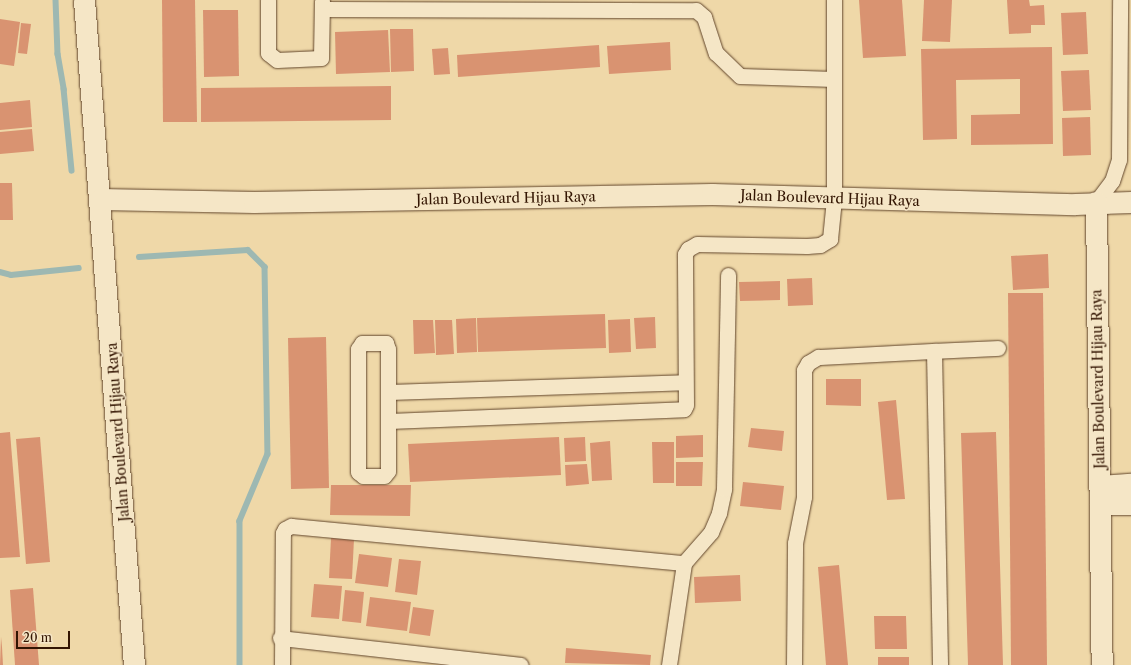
<!DOCTYPE html>
<style>
body{margin:0}
#map{position:relative;width:1131px;height:665px;overflow:hidden;background:#efd8a8;font-family:"Libre Caslon Text",serif}
div>[style]{position:absolute}
[style*='--x']{left:calc(var(--x)*1px);top:calc(var(--y)*1px);width:calc(var(--w)*1px);rotate:calc(var(--a)*1deg)}
.stream>*{height:5.5px;margin:-2.75px;padding:0 2.75px;transform-origin:2.75px;border-radius:2.75px;background:#9db8b2}
.building>*{inset:0;background:#d99371}
.roads{filter:drop-shadow(0 0 1px #62462c) drop-shadow(0 0 1px #62462c)}
.street>*{height:15px;margin:-7.5px;padding:0 7.5px;transform-origin:7.5px;border-radius:7.5px;background:#f5e6c6}
.secondary>*{height:21px;margin:-10.5px;padding:0 10.5px;transform-origin:10.5px;border-radius:10.5px;background:#f5e6c6}
span{translate:-50% -50%;white-space:nowrap;text-align:center;line-height:1.15;-webkit-text-stroke:3px #f5e6c6;paint-order:stroke}
.street-label{font-size:14px;color:#331502}
.scale{position:absolute;left:16px;top:631px;width:54px;height:18px;box-sizing:border-box;border:2px solid #331502;border-top:0;padding-left:5px;font-size:12px;line-height:14px;white-space:nowrap;color:#331502;-webkit-text-stroke:3px #f5e6c6;paint-order:stroke}
</style>
<div id="map">
<div class="stream">
<i style="--x:56;--y:0;--w:54;--a:87.9"></i>
<i style="--x:58;--y:54;--w:36;--a:80"></i>
<i style="--x:64;--y:89;--w:82;--a:84.4"></i>
<i style="--x:139;--y:257;--w:109;--a:-3.7"></i>
<i style="--x:248;--y:250;--w:24;--a:45"></i>
<i style="--x:265;--y:267;--w:187;--a:89.1"></i>
<i style="--x:268;--y:454;--w:73;--a:112.7"></i>
<i style="--x:240;--y:521;--w:144;--a:90"></i>
<i style="--x:0;--y:272;--w:11;--a:15"></i>
<i style="--x:11;--y:275;--w:68;--a:-5.9"></i>
</div>
<div class="building">
<i style="clip-path:polygon(162px 0,195px 0,197px 122px,163px 122px)"></i>
<i style="clip-path:polygon(859px 0,902px 0,906px 56px,863px 58px)"></i>
<i style="clip-path:polygon(924px 0,952px 0,950px 42px,922px 41px)"></i>
<i style="clip-path:polygon(1007px 0,1029px 0,1030px 6px,1044px 5px,1045px 25px,1031px 25px,1031px 33px,1009px 34px)"></i>
<i style="clip-path:polygon(203px 10px,238px 10px,239px 76px,204px 77px)"></i>
<i style="clip-path:polygon(1086px 12px,1088px 54px,1063px 55px,1061px 13px)"></i>
<i style="clip-path:polygon(0 19px,20px 22px,14px 66px,0 64px)"></i>
<i style="clip-path:polygon(21px 23px,31px 24px,27px 54px,18px 53px)"></i>
<i style="clip-path:polygon(390px 29px,413px 29px,414px 71px,391px 72px)"></i>
<i style="clip-path:polygon(388px 30px,390px 72px,336px 74px,335px 32px)"></i>
<i style="clip-path:polygon(670px 42px,671px 70px,609px 74px,607px 46px)"></i>
<i style="clip-path:polygon(599px 45px,600px 67px,458px 77px,457px 55px)"></i>
<i style="clip-path:polygon(1052px 47px,1053px 144px,971px 145px,971px 115px,1020px 114px,1020px 79px,956px 80px,957px 139px,923px 140px,921px 49px)"></i>
<i style="clip-path:polygon(448px 48px,450px 74px,434px 75px,432px 49px)"></i>
<i style="clip-path:polygon(1089px 70px,1091px 110px,1063px 111px,1061px 71px)"></i>
<i style="clip-path:polygon(391px 86px,391px 120px,201px 122px,201px 88px)"></i>
<i style="clip-path:polygon(30px 100px,32px 127px,0 130px,0 103px)"></i>
<i style="clip-path:polygon(1090px 117px,1091px 155px,1063px 156px,1062px 118px)"></i>
<i style="clip-path:polygon(32px 129px,34px 151px,0 154px,0 132px)"></i>
<i style="clip-path:polygon(0 183px,12px 183px,13px 220px,0 220px)"></i>
<i style="clip-path:polygon(1048px 254px,1049px 288px,1013px 290px,1011px 256px)"></i>
<i style="clip-path:polygon(812px 278px,813px 305px,788px 306px,787px 279px)"></i>
<i style="clip-path:polygon(780px 281px,780px 300px,740px 301px,739px 282px)"></i>
<i style="clip-path:polygon(1008px 293px,1043px 293px,1047px 665px,1011px 665px)"></i>
<i style="clip-path:polygon(605px 314px,606px 348px,478px 352px,477px 318px)"></i>
<i style="clip-path:polygon(655px 317px,656px 348px,636px 349px,634px 318px)"></i>
<i style="clip-path:polygon(476px 318px,477px 352px,457px 353px,456px 319px)"></i>
<i style="clip-path:polygon(630px 319px,631px 352px,609px 353px,608px 320px)"></i>
<i style="clip-path:polygon(413px 320px,433px 320px,435px 353px,414px 354px)"></i>
<i style="clip-path:polygon(435px 320px,452px 320px,454px 354px,436px 355px)"></i>
<i style="clip-path:polygon(326px 337px,329px 488px,291px 489px,288px 338px)"></i>
<i style="clip-path:polygon(826px 379px,861px 379px,861px 406px,826px 405px)"></i>
<i style="clip-path:polygon(896px 400px,905px 499px,887px 500px,878px 402px)"></i>
<i style="clip-path:polygon(751px 428px,784px 431px,782px 451px,748px 447px)"></i>
<i style="clip-path:polygon(10px 432px,20px 557px,0 558px,0 433px)"></i>
<i style="clip-path:polygon(996px 432px,1003px 665px,968px 665px,961px 433px)"></i>
<i style="clip-path:polygon(703px 435px,703px 457px,676px 458px,676px 436px)"></i>
<i style="clip-path:polygon(40px 437px,50px 562px,26px 564px,16px 439px)"></i>
<i style="clip-path:polygon(559px 437px,561px 475px,410px 482px,408px 444px)"></i>
<i style="clip-path:polygon(585px 437px,586px 461px,565px 462px,564px 438px)"></i>
<i style="clip-path:polygon(610px 441px,612px 480px,592px 481px,590px 443px)"></i>
<i style="clip-path:polygon(652px 442px,674px 442px,674px 483px,653px 483px)"></i>
<i style="clip-path:polygon(676px 462px,703px 462px,702px 486px,676px 486px)"></i>
<i style="clip-path:polygon(587px 464px,589px 484px,566px 486px,565px 465px)"></i>
<i style="clip-path:polygon(743px 482px,784px 486px,781px 510px,740px 506px)"></i>
<i style="clip-path:polygon(331px 485px,411px 485px,410px 516px,330px 515px)"></i>
<i style="clip-path:polygon(331px 538px,354px 539px,352px 579px,329px 578px)"></i>
<i style="clip-path:polygon(359px 554px,392px 558px,388px 587px,355px 583px)"></i>
<i style="clip-path:polygon(399px 559px,421px 561px,417px 595px,395px 592px)"></i>
<i style="clip-path:polygon(839px 565px,848px 665px,826px 665px,818px 567px)"></i>
<i style="clip-path:polygon(740px 575px,741px 601px,695px 603px,694px 577px)"></i>
<i style="clip-path:polygon(314px 584px,342px 586px,339px 619px,311px 617px)"></i>
<i style="clip-path:polygon(33px 588px,39px 665px,15px 665px,10px 590px)"></i>
<i style="clip-path:polygon(345px 590px,364px 592px,361px 623px,342px 621px)"></i>
<i style="clip-path:polygon(370px 597px,411px 602px,407px 631px,366px 626px)"></i>
<i style="clip-path:polygon(413px 607px,434px 610px,430px 636px,409px 633px)"></i>
<i style="clip-path:polygon(874px 616px,906px 616px,907px 649px,875px 649px)"></i>
<i style="clip-path:polygon(1px 637px,2px 647px,3px 665px,0 665px)"></i>
<i style="clip-path:polygon(566px 648px,651px 655px,650px 665px,565px 663px)"></i>
<i style="clip-path:polygon(878px 657px,909px 657px,909px 665px,878px 665px)"></i>
</div>
<div class="roads">
<div class="street">
<i style="--x:268;--y:0;--w:53;--a:90"></i>
<i style="--x:268;--y:53;--w:11;--a:38"></i>
<i style="--x:277;--y:60;--w:44;--a:-2.6"></i>
<i style="--x:321;--y:58;--w:57;--a:-89"></i>
<i style="--x:322;--y:9;--w:374;--a:0.2"></i>
<i style="--x:696;--y:10;--w:11;--a:41"></i>
<i style="--x:704;--y:17;--w:38;--a:72"></i>
<i style="--x:716;--y:53;--w:33;--a:44"></i>
<i style="--x:740;--y:76;--w:94;--a:1.8"></i>
<i style="--x:1096;--y:202;--w:26;--a:-53"></i>
<i style="--x:1112;--y:181;--w:22;--a:-72"></i>
<i style="--x:1119;--y:160;--w:160;--a:-89.6"></i>
<i style="--x:362;--y:343;--w:24;--a:0"></i>
<i style="--x:386;--y:343;--w:6;--a:72"></i>
<i style="--x:388;--y:349;--w:122;--a:90"></i>
<i style="--x:388;--y:471;--w:6;--a:129"></i>
<i style="--x:384;--y:476;--w:21;--a:180"></i>
<i style="--x:363;--y:476;--w:6;--a:-141"></i>
<i style="--x:358;--y:472;--w:123;--a:-90"></i>
<i style="--x:358;--y:349;--w:7;--a:-56"></i>
<i style="--x:934;--y:351;--w:64;--a:-2.7"></i>
<i style="--x:389;--y:392;--w:295;--a:-1.9"></i>
<i style="--x:389;--y:421;--w:295;--a:-2.3"></i>
<i style="--x:684;--y:409;--w:4;--a:-63"></i>
<i style="--x:686;--y:405;--w:151;--a:-90.4"></i>
<i style="--x:685;--y:254;--w:6;--a:-59"></i>
<i style="--x:688;--y:249;--w:10;--a:-29"></i>
<i style="--x:697;--y:244;--w:110;--a:1"></i>
<i style="--x:807;--y:246;--w:13;--a:-4"></i>
<i style="--x:820;--y:245;--w:12;--a:-31"></i>
<i style="--x:830;--y:239;--w:40;--a:-84.3"></i>
<i style="--x:834;--y:199;--w:199;--a:-90"></i>
<i style="--x:280;--y:638;--w:242;--a:6.4"></i>
<i style="--x:282;--y:665;--w:132;--a:-89.6"></i>
<i style="--x:283;--y:533;--w:4;--a:-63"></i>
<i style="--x:285;--y:529;--w:7;--a:-27"></i>
<i style="--x:291;--y:526;--w:395;--a:5.4"></i>
<i style="--x:669;--y:665;--w:103;--a:-81.6"></i>
<i style="--x:684;--y:563;--w:41;--a:-48.9"></i>
<i style="--x:711;--y:532;--w:21;--a:-67"></i>
<i style="--x:719;--y:513;--w:25;--a:-78"></i>
<i style="--x:724;--y:489;--w:214;--a:-88.9"></i>
<i style="--x:794;--y:665;--w:122;--a:-89.5"></i>
<i style="--x:795;--y:543;--w:47;--a:-78.9"></i>
<i style="--x:804;--y:497;--w:127;--a:-90"></i>
<i style="--x:804;--y:370;--w:8;--a:-60"></i>
<i style="--x:808;--y:363;--w:12;--a:-31"></i>
<i style="--x:818;--y:357;--w:116;--a:-3"></i>
<i style="--x:934;--y:351;--w:314;--a:88.9"></i>
</div>
<div class="secondary">
<i style="--x:84;--y:0;--w:667;--a:85.7"></i>
<i style="--x:100;--y:199;--w:154;--a:1.1"></i>
<i style="--x:254;--y:202;--w:458;--a:-1"></i>
<i style="--x:712;--y:194;--w:363;--a:1.6"></i>
<i style="--x:1075;--y:204;--w:56;--a:-2"></i>
<i style="--x:1096;--y:202;--w:463;--a:89.3"></i>
<i style="--x:1100;--y:486;--w:31;--a:-4"></i>
<i style="--x:1100;--y:504;--w:31;--a:0"></i>
</div>
</div>
<div class="street-label">
<span style="left:506px;top:198px;rotate:-1deg">Jalan Boulevard Hijau Raya</span>
<span style="left:830px;top:198px;rotate:2deg">Jalan Boulevard Hijau Raya</span>
<span style="left:1098px;top:379px;rotate:-91deg">Jalan Boulevard Hijau Raya</span>
<span style="left:118px;top:432px;rotate:-94deg">Jalan Boulevard Hijau Raya</span>
</div>
<div class="scale">20 m</div>
</div>
